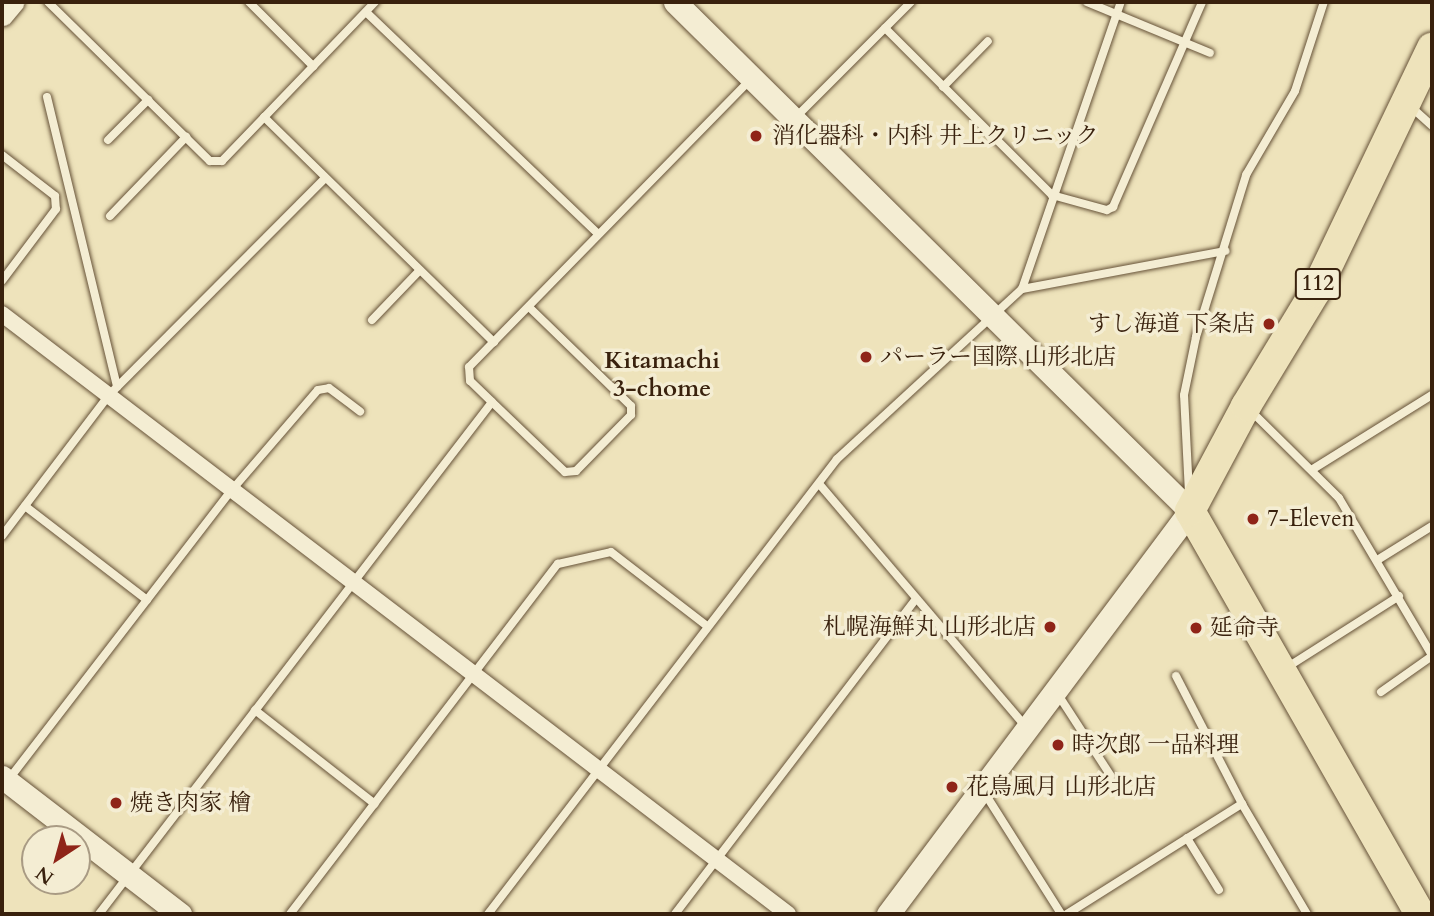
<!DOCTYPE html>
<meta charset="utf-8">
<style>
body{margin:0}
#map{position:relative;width:1434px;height:916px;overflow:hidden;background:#eee3bb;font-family:Cardo,"Noto Serif JP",serif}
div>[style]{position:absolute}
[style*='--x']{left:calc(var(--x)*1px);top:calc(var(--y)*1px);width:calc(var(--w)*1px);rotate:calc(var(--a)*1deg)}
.roads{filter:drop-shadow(0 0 2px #665238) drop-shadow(0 0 2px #665238)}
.lane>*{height:8px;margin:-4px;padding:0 4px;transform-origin:4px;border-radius:4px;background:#f4edd3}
.street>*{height:16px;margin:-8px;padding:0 8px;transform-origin:8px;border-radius:8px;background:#f4edd3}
.secondary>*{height:23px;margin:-11.5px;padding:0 11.5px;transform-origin:11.5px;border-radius:11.5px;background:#f4edd3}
.highway>*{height:30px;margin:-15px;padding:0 15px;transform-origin:15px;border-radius:15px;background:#eee3bb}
.dots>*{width:19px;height:19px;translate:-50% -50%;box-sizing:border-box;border:4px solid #f4edd3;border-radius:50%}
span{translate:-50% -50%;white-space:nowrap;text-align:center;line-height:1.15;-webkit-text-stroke:7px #f4edd3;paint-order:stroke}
.shield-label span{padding:2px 5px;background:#f4edd3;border:2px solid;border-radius:5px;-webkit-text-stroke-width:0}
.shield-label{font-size:21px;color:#39210d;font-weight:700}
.poi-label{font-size:23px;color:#39210d}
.left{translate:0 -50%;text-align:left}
.right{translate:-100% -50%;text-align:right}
.neighbourhood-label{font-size:24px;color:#39210d;font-weight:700}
.frame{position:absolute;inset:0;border:4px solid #39210d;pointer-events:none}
.north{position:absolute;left:21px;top:825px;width:70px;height:70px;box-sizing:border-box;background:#f4edd3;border:2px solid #a99b84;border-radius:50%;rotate:216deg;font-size:19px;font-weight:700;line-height:28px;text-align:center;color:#39210d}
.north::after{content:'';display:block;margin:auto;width:24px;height:32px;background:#8f2418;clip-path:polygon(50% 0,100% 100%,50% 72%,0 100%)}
</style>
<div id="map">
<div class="roads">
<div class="lane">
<i style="--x:48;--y:2;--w:227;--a:44.5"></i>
<i style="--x:210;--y:161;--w:12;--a:0"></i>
<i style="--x:222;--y:161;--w:221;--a:-46.1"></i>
<i style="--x:249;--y:2;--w:91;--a:45"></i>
<i style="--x:1087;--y:2;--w:133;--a:22.5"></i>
<i style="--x:366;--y:12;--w:321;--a:43.7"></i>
<i style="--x:885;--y:28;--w:236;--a:45"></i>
<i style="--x:1052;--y:195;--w:57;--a:15.3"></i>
<i style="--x:1107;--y:210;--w:7;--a:-27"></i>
<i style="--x:1113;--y:207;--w:223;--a:-66.5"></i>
<i style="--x:943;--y:87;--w:64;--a:-45.6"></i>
<i style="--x:47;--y:97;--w:298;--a:76.4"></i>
<i style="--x:1410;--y:106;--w:30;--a:42"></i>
<i style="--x:264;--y:117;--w:322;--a:44.4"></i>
<i style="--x:795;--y:118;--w:164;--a:-45"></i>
<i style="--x:108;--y:140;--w:57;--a:-45"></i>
<i style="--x:2;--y:155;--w:67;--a:37.7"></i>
<i style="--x:55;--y:196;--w:13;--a:86"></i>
<i style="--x:56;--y:209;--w:90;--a:126.9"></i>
<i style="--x:110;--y:216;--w:110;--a:-46.1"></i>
<i style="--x:1022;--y:289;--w:207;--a:-10.6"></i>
<i style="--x:529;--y:307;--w:142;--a:44.1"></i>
<i style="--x:631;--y:406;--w:9;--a:90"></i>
<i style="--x:631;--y:415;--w:78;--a:134.5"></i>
<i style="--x:576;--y:471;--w:11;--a:175"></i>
<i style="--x:565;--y:472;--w:101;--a:-136.2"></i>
<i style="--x:492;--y:402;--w:30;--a:-136"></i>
<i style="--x:470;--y:381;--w:14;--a:-94"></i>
<i style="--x:469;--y:367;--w:402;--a:-45.6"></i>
<i style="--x:372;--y:320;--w:69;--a:-46.2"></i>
<i style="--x:1250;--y:410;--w:125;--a:44.7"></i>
<i style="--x:1339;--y:498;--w:182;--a:59.4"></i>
<i style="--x:1313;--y:469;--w:140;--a:-31.9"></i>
<i style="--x:820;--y:485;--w:316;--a:49.6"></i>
<i style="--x:1189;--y:493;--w:98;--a:-92.9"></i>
<i style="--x:1184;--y:395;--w:59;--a:-78.3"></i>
<i style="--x:1196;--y:337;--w:170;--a:-72.8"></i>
<i style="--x:1246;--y:175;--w:97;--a:-59.7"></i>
<i style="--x:1295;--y:91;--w:94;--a:-72"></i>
<i style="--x:25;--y:506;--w:154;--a:37.6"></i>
<i style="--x:2;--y:536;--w:177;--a:-52.8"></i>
<i style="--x:109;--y:395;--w:306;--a:-45.1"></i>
<i style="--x:1379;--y:559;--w:62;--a:-31.9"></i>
<i style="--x:1286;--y:668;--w:134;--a:-32.5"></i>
<i style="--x:1176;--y:676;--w:144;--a:62.7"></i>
<i style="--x:1242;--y:804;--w:128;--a:59.4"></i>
<i style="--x:1381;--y:692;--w:62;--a:-35.2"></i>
<i style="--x:1057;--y:693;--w:99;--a:57"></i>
<i style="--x:255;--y:710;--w:152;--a:38.1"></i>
<i style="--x:9;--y:779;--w:364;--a:-52.4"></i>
<i style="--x:231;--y:491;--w:133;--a:-49.3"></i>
<i style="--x:318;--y:390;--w:11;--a:-10"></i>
<i style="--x:329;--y:388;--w:39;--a:37"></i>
<i style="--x:984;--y:792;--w:144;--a:57.7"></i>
<i style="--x:1187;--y:838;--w:61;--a:58.4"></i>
<i style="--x:99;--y:914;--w:645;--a:-52.49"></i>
<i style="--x:290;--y:914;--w:441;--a:-52.6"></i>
<i style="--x:558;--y:564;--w:54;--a:-12.8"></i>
<i style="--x:611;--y:552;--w:121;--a:37.6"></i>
<i style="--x:488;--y:914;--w:573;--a:-52.51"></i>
<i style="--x:837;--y:459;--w:251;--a:-42.6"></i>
<i style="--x:1022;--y:289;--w:304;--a:-71"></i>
<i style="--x:675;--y:914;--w:397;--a:-52.6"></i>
<i style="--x:1067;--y:914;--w:207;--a:-32.2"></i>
</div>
<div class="street">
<i style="--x:2;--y:314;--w:989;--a:37.36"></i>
</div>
<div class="secondary">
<i style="--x:675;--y:2;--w:724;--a:44.66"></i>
<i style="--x:1190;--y:511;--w:504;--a:126.85"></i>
<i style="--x:2;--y:14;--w:16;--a:-50"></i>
<i style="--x:2;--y:777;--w:225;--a:37.6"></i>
</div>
<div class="highway">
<i style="--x:1420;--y:914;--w:464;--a:-119.7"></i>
<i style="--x:1190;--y:511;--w:119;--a:-61.9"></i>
<i style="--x:1246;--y:406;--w:133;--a:-58.8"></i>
<i style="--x:1315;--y:292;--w:271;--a:-64.4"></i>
</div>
</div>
<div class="dots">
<i style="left:756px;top:136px;background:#8f2418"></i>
<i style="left:1269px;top:324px;background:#8f2418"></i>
<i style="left:866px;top:357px;background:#8f2418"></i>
<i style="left:1253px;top:519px;background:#8f2418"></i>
<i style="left:1050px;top:627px;background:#8f2418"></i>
<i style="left:1196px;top:628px;background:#8f2418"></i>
<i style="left:1058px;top:745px;background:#8f2418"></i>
<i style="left:952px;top:787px;background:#8f2418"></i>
<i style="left:116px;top:803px;background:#8f2418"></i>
</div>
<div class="shield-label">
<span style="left:1318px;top:284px">112</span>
</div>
<div class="poi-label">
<span class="left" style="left:772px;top:136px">消化器科・内科 井上クリニック</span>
<span class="right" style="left:1255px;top:324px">すし海道 下条店</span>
<span class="left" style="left:880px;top:357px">パーラー国際 山形北店</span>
<span class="left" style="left:1267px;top:519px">7-Eleven</span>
<span class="right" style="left:1036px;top:627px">札幌海鮮丸 山形北店</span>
<span class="left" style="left:1210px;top:628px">延命寺</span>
<span class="left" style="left:1072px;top:745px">時次郎 一品料理</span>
<span class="left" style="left:966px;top:787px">花鳥風月 山形北店</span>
<span class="left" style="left:130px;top:803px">焼き肉家 檜</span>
</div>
<div class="neighbourhood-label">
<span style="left:662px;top:375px">Kitamachi<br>3-chome</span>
</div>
<div class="frame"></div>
<div class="north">N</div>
</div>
